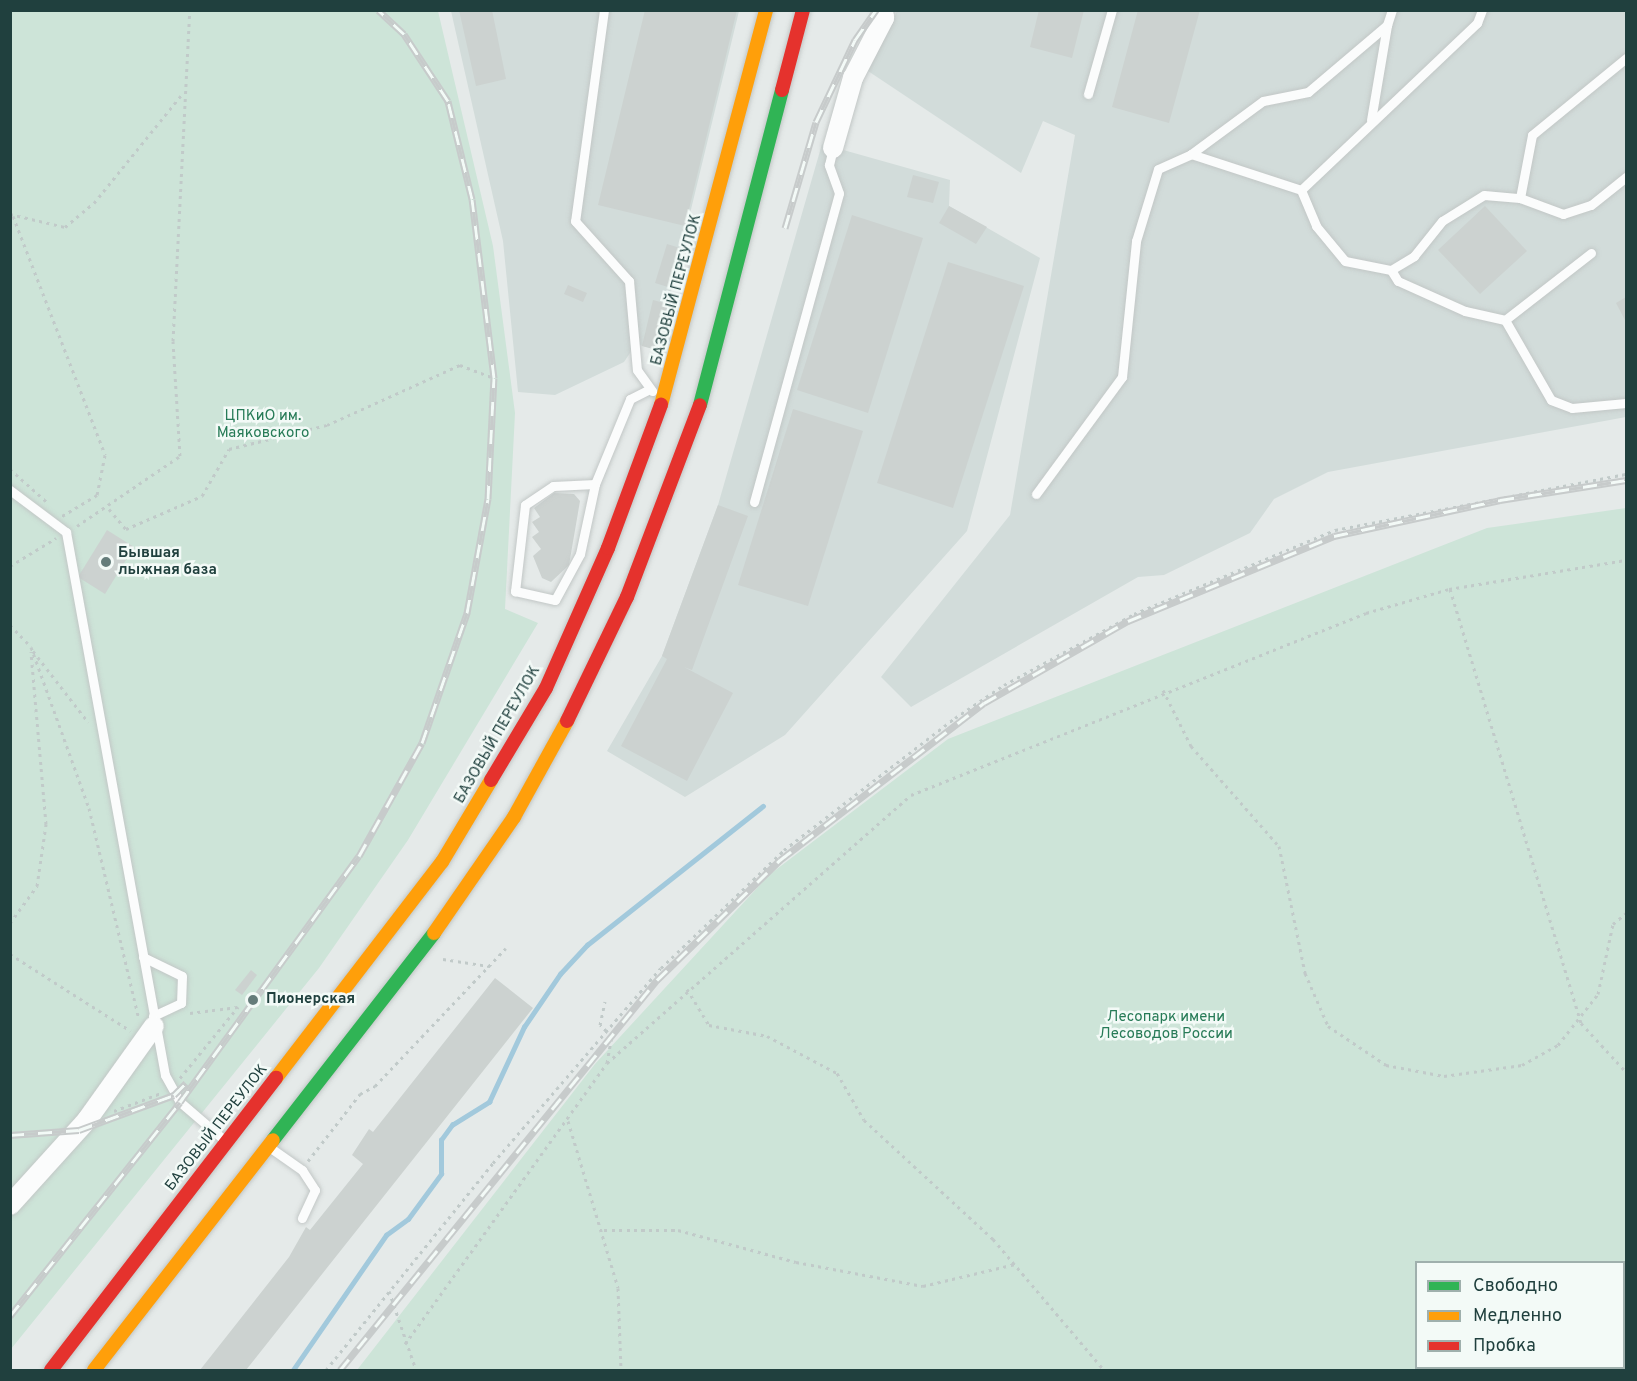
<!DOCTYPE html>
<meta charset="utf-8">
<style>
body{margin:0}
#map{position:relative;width:1637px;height:1381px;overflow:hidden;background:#e5eae9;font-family:Overpass,sans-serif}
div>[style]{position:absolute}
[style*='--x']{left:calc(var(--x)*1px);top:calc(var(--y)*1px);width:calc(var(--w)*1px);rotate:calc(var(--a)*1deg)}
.built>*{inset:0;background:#d2dcda}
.green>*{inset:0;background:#cde4d8}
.stream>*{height:4.5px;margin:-2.25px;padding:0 2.25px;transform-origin:2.25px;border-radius:2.25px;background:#a2c9dc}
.building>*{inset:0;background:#ccd2d0}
.path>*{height:3px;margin-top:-1.5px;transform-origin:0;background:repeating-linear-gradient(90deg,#c1cac9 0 3px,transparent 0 7.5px)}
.roads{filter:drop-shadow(0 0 2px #c2c7c6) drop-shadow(0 0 2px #c2c7c6)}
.lane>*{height:9px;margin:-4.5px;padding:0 4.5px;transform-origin:4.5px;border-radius:4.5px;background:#fbfcfc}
.street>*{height:20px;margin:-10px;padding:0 10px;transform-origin:10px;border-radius:10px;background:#fbfcfc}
.fast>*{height:14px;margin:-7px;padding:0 7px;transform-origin:7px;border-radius:7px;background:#30b455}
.slow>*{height:14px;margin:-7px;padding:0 7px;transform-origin:7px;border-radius:7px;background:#ff9f0a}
.jam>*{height:14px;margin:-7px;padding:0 7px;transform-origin:7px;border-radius:7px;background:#e5322d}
.rail>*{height:7px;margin-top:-3.5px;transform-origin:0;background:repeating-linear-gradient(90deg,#f3faf7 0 14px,#c7cbcb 0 28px);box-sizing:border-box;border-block:2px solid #c7cbcb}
.dots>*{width:16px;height:16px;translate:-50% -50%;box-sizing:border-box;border:3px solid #f3faf7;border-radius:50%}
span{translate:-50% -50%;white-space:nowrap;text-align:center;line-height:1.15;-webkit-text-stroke:5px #f3faf7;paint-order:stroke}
.street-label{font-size:15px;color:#20403e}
.park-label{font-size:15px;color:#277b57}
.poi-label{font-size:15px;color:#20403e;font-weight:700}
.left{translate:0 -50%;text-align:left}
.frame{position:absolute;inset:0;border:12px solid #20403e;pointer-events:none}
.legend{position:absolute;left:1415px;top:1261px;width:210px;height:108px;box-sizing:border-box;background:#f3faf7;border:2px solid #9fb0ad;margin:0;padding:8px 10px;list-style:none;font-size:18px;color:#20403e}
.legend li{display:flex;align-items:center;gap:12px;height:30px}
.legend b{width:30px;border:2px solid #9fb0ad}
</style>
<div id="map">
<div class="built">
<i style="clip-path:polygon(451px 11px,739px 11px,657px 350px,636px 344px,624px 362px,555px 395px,518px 392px,503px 241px)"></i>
<i style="clip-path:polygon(897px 11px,1626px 11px,1626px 417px,1328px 472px,1274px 499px,1250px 533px,1164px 575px,1138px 577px,911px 707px,881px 677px,1010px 515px,1075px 135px,1043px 121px,1021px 173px,868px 71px)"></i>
<i style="clip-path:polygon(822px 144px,950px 180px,949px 206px,1040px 258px,967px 531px,785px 735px,685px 797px,607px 751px,662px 656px,718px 505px)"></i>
</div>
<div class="green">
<i style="clip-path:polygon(10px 11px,438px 11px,493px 246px,515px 413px,505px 609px,538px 623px,408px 840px,319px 968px,11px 1349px)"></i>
<i style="clip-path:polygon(evenodd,1626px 508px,1626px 1370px,357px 1370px,595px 1064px,769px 875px,948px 739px,1487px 528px,1626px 508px,1624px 1262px,1624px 1368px,1416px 1368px,1416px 1262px,1624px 1262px)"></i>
</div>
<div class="stream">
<i style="--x:293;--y:1370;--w:164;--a:-55.4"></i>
<i style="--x:386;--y:1235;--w:27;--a:-36"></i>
<i style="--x:408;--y:1219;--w:56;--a:-53.7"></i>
<i style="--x:441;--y:1174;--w:34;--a:-90"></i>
<i style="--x:441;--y:1140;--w:19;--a:-54"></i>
<i style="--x:452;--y:1125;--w:44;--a:-31.9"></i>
<i style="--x:489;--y:1102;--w:83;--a:-65"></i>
<i style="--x:524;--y:1027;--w:64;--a:-55.8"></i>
<i style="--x:560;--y:974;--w:40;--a:-47"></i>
<i style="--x:587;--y:945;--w:224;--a:-38.3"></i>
</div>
<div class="building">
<i style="clip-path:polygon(459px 10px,492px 10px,506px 79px,476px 86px)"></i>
<i style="clip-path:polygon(645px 10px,737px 10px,685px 226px,598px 205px)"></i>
<i style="clip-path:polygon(1039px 10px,1084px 10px,1072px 58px,1030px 47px)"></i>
<i style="clip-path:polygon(1138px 10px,1200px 10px,1169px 123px,1112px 107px)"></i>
<i style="clip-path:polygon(913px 175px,939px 182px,933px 203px,907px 197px)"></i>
<i style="clip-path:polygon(949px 206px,987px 227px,976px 244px,939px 223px)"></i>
<i style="clip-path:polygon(1485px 206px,1527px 251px,1480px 294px,1438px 250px)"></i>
<i style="clip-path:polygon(852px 215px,923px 238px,868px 413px,797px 390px)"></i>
<i style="clip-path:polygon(667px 244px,680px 248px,668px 287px,655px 283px)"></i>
<i style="clip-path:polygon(948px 262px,1024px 286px,953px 508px,877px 483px)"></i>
<i style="clip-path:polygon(568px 285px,587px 293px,583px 302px,564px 294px)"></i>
<i style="clip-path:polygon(1626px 297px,1626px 322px,1616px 303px)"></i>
<i style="clip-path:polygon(653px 300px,668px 304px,657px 350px,642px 346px)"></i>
<i style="clip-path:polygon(793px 409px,863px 431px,808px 606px,738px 585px)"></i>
<i style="clip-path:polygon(554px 493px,574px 494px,580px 501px,569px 565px,551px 582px,542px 578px,533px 556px,541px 549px,532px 537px,539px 532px,532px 522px,540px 517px,534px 508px)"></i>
<i style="clip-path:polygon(718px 505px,748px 516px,692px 670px,684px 667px,733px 693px,687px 781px,621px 746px,667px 659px,662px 656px)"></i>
<i style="clip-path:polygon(107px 530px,134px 547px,105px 594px,78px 577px)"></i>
<i style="clip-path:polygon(251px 970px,257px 975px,242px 995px,235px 990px)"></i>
<i style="clip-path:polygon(495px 978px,533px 1008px,246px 1370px,200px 1370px,289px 1257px,306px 1227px,310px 1230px,363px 1164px,352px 1155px,369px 1129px,373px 1132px)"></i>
</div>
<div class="path">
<i style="--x:10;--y:214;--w:57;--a:13.3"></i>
<i style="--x:65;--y:227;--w:38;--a:-40"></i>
<i style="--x:94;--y:203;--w:141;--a:-51"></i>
<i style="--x:13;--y:216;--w:256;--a:68.9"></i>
<i style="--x:105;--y:455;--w:41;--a:101.3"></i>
<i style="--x:97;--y:495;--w:41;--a:149"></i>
<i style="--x:10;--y:469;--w:52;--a:41.9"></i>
<i style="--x:109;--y:509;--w:26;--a:50"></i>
<i style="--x:126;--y:529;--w:83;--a:-23.5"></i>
<i style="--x:202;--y:496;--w:54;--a:-60.1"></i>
<i style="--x:229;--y:449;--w:101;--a:-13.8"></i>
<i style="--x:327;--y:425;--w:146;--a:-24.3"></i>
<i style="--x:460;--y:365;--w:36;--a:21"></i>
<i style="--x:77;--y:526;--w:125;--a:-34.2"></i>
<i style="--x:180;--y:456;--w:115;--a:-93.5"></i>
<i style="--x:173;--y:341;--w:331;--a:-87.1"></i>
<i style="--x:10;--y:566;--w:54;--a:-31.3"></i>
<i style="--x:1450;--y:589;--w:453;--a:73.2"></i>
<i style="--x:1581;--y:1023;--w:67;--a:47.4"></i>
<i style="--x:10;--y:625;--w:30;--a:46"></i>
<i style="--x:31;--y:647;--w:171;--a:70.2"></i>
<i style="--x:89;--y:808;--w:217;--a:76.7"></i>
<i style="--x:33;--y:651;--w:90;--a:52.2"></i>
<i style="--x:1163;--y:690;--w:63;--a:63.4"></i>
<i style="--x:1191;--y:746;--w:133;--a:48.7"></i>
<i style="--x:1279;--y:846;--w:130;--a:78.4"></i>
<i style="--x:1305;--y:973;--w:58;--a:66.5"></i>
<i style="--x:1328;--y:1026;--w:70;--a:33.9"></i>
<i style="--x:1386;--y:1065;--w:59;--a:10.7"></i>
<i style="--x:1444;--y:1076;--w:79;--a:-8"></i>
<i style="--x:1522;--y:1065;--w:41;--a:-29.1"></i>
<i style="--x:1558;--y:1045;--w:65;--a:-51.9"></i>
<i style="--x:1598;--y:994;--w:72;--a:-77.9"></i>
<i style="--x:1613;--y:924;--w:17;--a:-40"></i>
<i style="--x:10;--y:923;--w:46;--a:-53.9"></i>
<i style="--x:37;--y:886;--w:63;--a:-81.7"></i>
<i style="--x:46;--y:824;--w:173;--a:-95"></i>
<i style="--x:10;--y:954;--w:143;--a:32.5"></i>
<i style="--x:443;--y:959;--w:47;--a:8.7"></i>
<i style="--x:687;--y:989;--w:42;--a:58.6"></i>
<i style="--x:709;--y:1025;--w:59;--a:10.7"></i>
<i style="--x:767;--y:1036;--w:79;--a:27.9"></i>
<i style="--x:837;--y:1073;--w:54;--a:60.1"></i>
<i style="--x:864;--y:1120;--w:176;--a:42.7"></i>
<i style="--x:993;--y:1239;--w:172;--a:49.7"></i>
<i style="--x:190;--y:1013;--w:48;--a:-7.1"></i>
<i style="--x:607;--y:1063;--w:405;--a:-41.4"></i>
<i style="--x:911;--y:795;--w:490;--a:-21.8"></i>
<i style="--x:1366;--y:613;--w:86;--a:-16.1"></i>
<i style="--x:1449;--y:589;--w:179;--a:-9.3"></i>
<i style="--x:180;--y:1078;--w:92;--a:-50.8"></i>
<i style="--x:114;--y:1111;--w:50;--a:-21"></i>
<i style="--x:568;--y:1121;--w:174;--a:73.3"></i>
<i style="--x:618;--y:1288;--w:82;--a:87.9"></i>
<i style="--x:308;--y:1161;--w:85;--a:-52.2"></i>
<i style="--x:360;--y:1094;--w:17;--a:-28"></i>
<i style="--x:375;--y:1086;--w:190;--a:-46.5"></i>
<i style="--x:604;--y:1230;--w:74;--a:0"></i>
<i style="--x:678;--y:1230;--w:122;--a:15.2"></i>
<i style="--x:796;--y:1262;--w:129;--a:10.7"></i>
<i style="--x:923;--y:1286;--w:95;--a:-13.4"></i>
<i style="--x:389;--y:1291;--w:83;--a:71.1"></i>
<i style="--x:405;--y:1344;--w:346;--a:-54.3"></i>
<i style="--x:607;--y:1063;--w:27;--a:-80"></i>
<i style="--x:612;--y:1036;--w:16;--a:-137"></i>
<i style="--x:600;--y:1025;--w:24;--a:-78"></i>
<i style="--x:326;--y:1370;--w:266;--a:-51.1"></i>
<i style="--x:493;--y:1163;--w:257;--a:-49.3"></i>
<i style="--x:661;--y:968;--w:170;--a:-43.8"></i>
<i style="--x:784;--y:850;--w:216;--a:-37.7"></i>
<i style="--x:955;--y:718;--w:59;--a:-34"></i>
<i style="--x:1004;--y:685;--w:148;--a:-28.6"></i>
<i style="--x:1134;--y:614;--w:218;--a:-22.7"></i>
<i style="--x:1335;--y:530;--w:296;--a:-10.9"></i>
</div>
<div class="roads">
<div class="lane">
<i style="--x:604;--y:10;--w:213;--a:97.8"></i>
<i style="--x:575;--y:221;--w:81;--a:48"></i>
<i style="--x:629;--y:281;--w:89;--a:84.9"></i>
<i style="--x:637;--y:370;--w:26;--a:54"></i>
<i style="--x:1088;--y:94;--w:87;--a:-74.1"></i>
<i style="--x:1371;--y:120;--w:96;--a:-80.4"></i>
<i style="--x:1191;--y:154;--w:89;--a:-36.4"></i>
<i style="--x:1263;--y:101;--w:46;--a:-11.3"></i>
<i style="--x:1308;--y:92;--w:104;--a:-40.3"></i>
<i style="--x:1387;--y:25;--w:16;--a:-72"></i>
<i style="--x:1301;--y:190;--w:243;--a:-43.5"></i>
<i style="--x:1477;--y:23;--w:14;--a:-69"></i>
<i style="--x:1520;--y:198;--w:64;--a:-79.2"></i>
<i style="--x:1532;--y:135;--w:122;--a:-39.3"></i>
<i style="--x:1391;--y:270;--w:13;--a:58"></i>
<i style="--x:1398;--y:281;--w:73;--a:24.1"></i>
<i style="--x:1465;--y:311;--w:41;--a:12.7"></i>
<i style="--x:1505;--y:320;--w:92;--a:60.1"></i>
<i style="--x:1551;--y:400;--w:22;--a:21"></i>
<i style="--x:1572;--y:408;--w:54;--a:-5.3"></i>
<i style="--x:1505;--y:320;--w:109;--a:-37.9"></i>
<i style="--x:595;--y:484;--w:42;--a:177.3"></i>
<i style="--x:553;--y:486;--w:34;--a:146"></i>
<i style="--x:525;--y:505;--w:87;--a:96.6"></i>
<i style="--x:515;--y:591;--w:41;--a:12.7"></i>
<i style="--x:555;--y:600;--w:52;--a:-61.5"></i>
<i style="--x:580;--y:554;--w:72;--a:-77.9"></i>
<i style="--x:595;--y:484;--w:92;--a:-67.6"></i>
<i style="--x:630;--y:399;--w:20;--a:-27"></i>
<i style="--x:10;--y:490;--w:70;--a:36.9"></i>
<i style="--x:66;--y:532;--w:552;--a:79.67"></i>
<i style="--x:165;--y:1075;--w:31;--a:61"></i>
<i style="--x:180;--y:1102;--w:57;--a:40.7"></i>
<i style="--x:1036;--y:494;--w:145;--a:-53.7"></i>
<i style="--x:1122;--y:377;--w:137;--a:-84.1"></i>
<i style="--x:1136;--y:241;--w:75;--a:-73"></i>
<i style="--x:1158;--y:169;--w:36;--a:-24"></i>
<i style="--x:1191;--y:154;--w:116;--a:18.1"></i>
<i style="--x:1301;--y:190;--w:39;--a:67"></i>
<i style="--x:1316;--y:226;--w:45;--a:50.4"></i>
<i style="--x:1345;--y:261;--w:47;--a:11.1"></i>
<i style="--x:1391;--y:270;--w:27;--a:-31"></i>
<i style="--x:1414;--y:256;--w:45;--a:-51.3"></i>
<i style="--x:1442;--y:221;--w:49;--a:-31.8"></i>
<i style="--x:1484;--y:195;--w:36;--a:5"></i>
<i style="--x:1520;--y:198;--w:46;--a:20.4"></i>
<i style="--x:1563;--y:214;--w:29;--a:-18"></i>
<i style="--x:1591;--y:205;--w:45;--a:-38.7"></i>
<i style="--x:754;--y:502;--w:320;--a:-74.6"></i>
<i style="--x:839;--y:193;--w:30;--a:-110"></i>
<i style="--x:829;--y:165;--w:17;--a:-77"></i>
<i style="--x:143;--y:957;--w:43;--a:26"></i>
<i style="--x:182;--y:976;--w:27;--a:92"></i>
<i style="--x:181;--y:1003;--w:31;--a:155"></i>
<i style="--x:272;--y:1149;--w:37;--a:35"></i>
<i style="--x:302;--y:1170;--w:24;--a:57"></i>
<i style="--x:315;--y:1190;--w:31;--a:115"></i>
</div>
<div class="street">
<i style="--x:833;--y:148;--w:73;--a:-74.1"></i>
<i style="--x:853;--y:78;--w:68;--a:-62.7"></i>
<i style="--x:884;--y:18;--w:8;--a:-97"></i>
<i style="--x:10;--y:1205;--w:115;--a:-47.8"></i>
<i style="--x:87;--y:1120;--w:115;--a:-54.5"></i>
</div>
<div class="fast">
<i style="--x:700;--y:405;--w:325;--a:-75.4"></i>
<i style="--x:273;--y:1140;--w:262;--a:-52.1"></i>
</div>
<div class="slow">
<i style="--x:661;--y:405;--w:409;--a:-75.1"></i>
<i style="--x:434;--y:933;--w:141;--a:-55.4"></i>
<i style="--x:514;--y:817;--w:110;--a:-61.1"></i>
<i style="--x:276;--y:1078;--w:272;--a:-52.5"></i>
<i style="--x:442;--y:862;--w:96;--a:-59.1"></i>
<i style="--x:94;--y:1370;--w:291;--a:-52.1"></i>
</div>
<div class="jam">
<i style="--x:782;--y:90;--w:83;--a:-75.3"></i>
<i style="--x:567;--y:721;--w:138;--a:-64.2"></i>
<i style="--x:627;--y:597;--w:205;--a:-69.2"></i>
<i style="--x:491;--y:780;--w:107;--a:-59.1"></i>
<i style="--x:546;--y:688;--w:153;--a:-66.1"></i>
<i style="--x:608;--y:548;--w:153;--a:-69.7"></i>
<i style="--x:51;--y:1370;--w:369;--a:-52.4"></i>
</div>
</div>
<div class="rail">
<i style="--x:785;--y:228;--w:110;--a:-73.7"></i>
<i style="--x:816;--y:122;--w:91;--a:-64.6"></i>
<i style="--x:855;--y:40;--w:37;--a:-55"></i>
<i style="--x:10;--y:1135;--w:69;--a:-4.1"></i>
<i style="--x:79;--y:1130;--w:101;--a:-20.2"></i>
<i style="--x:174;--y:1095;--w:17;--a:-45"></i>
<i style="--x:10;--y:1316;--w:273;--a:-51.5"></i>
<i style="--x:180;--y:1102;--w:304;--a:-54"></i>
<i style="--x:359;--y:856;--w:129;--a:-60.9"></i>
<i style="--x:422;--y:743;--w:138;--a:-70.9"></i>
<i style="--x:467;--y:613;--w:116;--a:-79.6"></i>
<i style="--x:488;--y:499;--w:121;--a:-87.2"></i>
<i style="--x:494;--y:378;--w:180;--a:-97"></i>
<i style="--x:472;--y:199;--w:101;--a:-103.8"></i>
<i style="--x:448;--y:101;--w:80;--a:-123.3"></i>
<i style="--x:404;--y:34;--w:35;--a:-137"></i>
<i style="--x:340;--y:1370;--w:503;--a:-50.9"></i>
<i style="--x:657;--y:980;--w:172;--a:-44.3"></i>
<i style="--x:780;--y:860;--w:257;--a:-37.6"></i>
<i style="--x:984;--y:703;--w:166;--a:-29.7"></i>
<i style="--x:1128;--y:621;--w:223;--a:-22.4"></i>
<i style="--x:1334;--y:536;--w:170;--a:-12.2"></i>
<i style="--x:1500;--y:500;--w:128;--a:-9"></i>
</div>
<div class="dots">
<i style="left:106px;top:562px;background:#657c7a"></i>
<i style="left:253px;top:1000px;background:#657c7a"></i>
</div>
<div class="street-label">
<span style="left:677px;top:290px;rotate:-75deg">БАЗОВЫЙ ПЕРЕУЛОК</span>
<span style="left:498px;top:735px;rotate:-60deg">БАЗОВЫЙ ПЕРЕУЛОК</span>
<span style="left:217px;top:1128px;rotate:-52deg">БАЗОВЫЙ ПЕРЕУЛОК</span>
</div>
<div class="park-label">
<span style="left:263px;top:425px">ЦПКиО им.<br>Маяковского</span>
<span style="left:1166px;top:1026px">Лесопарк имени<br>Лесоводов России</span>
</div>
<div class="poi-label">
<span class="left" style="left:118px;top:562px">Бывшая<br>лыжная база</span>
<span class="left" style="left:266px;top:1000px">Пионерская</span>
</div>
<div class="frame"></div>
<ul class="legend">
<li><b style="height:8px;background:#30b455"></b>Свободно</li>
<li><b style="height:8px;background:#ff9f0a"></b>Медленно</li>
<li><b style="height:8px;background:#e5322d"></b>Пробка</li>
</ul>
</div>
